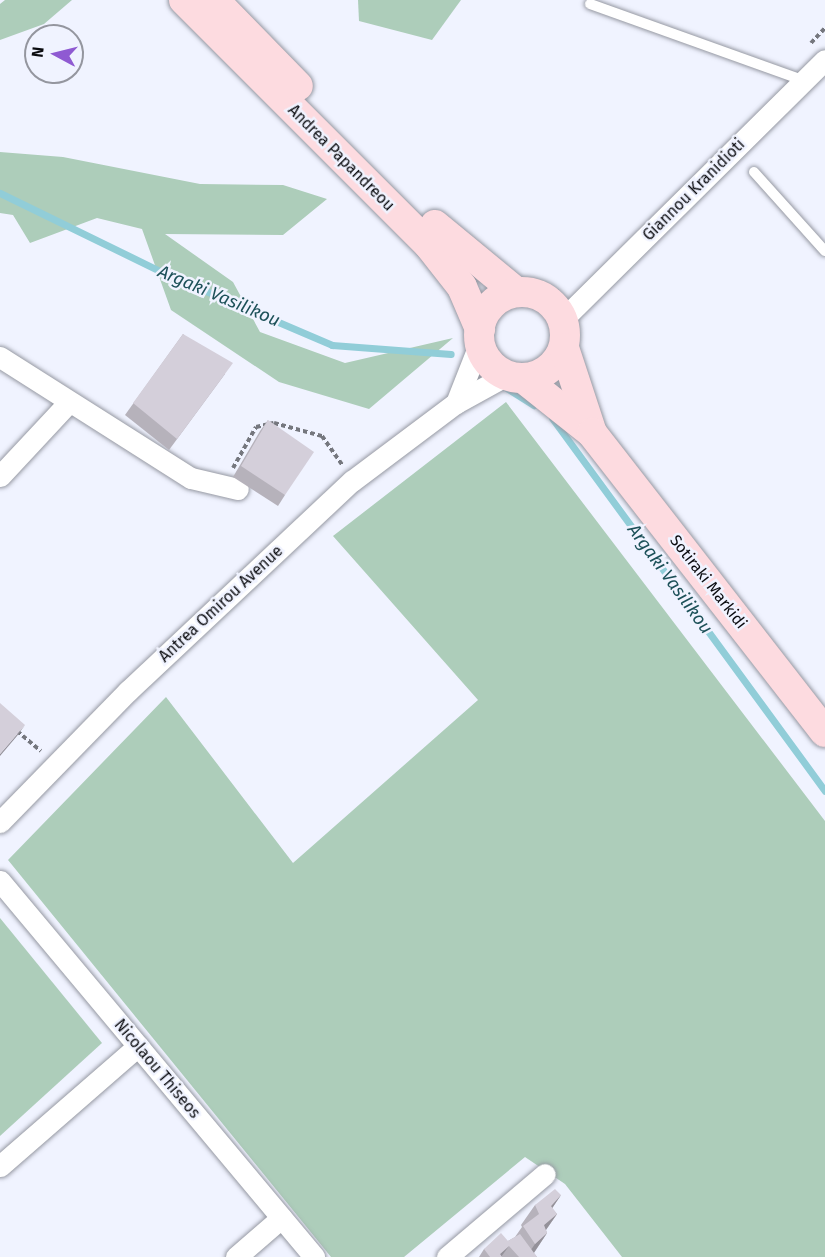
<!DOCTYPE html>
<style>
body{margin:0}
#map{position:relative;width:825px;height:1257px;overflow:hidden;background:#f0f3ff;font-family:"Fira Sans",sans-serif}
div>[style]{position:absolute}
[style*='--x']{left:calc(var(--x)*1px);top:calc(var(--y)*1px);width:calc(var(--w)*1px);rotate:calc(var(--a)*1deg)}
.green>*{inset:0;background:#adcdba}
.stream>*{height:7px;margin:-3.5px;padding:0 3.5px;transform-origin:3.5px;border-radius:3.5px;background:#91cdd8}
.path>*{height:4px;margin-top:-2px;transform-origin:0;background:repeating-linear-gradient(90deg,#75777e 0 4.5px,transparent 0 7.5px)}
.roads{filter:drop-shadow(0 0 2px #9699a3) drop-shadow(0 0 2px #9699a3)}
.lane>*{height:10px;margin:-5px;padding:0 5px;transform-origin:5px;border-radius:5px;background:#fff}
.street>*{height:21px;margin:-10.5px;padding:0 10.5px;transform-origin:10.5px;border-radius:10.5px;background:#fff}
.secondary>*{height:30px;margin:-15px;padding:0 15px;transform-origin:15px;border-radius:15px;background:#fddbe0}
.secondary>.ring{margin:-15px;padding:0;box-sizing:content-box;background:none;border:30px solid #fddbe0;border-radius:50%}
.wall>*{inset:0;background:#b6b2bb}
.shaded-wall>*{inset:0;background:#949199}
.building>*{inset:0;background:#d4cfda}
span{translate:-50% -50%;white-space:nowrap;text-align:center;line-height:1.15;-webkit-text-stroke:5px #f0f3ff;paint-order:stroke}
.street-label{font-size:16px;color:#0a0b0f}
.water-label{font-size:18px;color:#1d5159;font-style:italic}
.north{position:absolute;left:24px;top:24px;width:60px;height:60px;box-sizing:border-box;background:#f0f3ff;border:2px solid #94969f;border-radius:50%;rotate:277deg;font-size:16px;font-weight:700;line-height:24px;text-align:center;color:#0a0b0f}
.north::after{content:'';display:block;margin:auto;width:21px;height:27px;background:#8f5ad2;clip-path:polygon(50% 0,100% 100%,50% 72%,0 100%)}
</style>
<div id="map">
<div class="green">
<i style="clip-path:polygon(5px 0,72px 0,44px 24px,0 40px,0 4px)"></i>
<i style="clip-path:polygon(358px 0,461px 0,432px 40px,359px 21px)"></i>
<i style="clip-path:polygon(0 152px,63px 157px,200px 184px,283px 185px,327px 199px,283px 235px,165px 234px,233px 282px,260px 332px,345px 363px,453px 338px,369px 409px,279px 382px,171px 310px,142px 229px,97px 218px,30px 243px,13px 215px,0 213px)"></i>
<i style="clip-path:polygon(506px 402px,825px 821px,825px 1257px,622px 1257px,565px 1184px,525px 1157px,404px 1257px,331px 1257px,8px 860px,166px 697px,293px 863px,478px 700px,333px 536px)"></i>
<i style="clip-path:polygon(0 918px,102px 1043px,0 1136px)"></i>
</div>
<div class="stream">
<i style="--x:0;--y:193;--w:182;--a:26"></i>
<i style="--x:164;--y:273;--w:183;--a:23.2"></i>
<i style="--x:332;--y:345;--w:119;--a:4.3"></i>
<i style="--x:500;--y:384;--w:40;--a:32"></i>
<i style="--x:552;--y:418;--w:462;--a:53.8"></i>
</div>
<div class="path">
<i style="--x:811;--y:43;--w:21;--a:-47"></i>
<i style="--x:539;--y:289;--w:22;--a:8"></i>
<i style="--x:233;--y:468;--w:47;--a:-60.7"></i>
<i style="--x:256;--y:427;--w:18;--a:-13"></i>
<i style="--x:274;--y:423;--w:50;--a:15.2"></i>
<i style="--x:322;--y:436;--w:35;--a:55"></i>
<i style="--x:17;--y:731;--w:31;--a:40"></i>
</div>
<div class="roads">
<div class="lane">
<i style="--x:590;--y:4;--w:228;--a:19.7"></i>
<i style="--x:754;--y:172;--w:106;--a:48.1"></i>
</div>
<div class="street">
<i style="--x:563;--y:319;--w:368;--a:-44.7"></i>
<i style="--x:0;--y:357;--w:226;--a:32.4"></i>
<i style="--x:191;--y:478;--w:48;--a:13.2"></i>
<i style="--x:456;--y:403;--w:66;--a:-68.5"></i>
<i style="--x:0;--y:476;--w:101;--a:-47"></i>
<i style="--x:0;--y:822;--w:183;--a:-45.7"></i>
<i style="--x:128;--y:691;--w:307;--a:-43.2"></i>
<i style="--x:352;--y:481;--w:130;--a:-36.9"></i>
<i style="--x:456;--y:403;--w:58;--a:-28.8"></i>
<i style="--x:0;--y:881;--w:490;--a:50.1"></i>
<i style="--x:0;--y:1166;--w:183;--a:-41"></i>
<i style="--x:236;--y:1257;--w:60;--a:-40.9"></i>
<i style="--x:447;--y:1257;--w:128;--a:-40.3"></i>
</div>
<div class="secondary">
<i style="--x:184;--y:0;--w:346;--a:45"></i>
<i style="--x:429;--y:245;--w:53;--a:51.8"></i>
<i style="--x:462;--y:287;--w:46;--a:66.8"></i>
<i style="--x:214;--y:0;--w:120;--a:45.7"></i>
<i style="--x:435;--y:225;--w:105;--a:39.6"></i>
<i class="ring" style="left:479px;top:292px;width:56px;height:56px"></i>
<i style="--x:564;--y:348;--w:89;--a:71.8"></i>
<i style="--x:523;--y:378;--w:88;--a:38.6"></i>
<i style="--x:592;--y:433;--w:379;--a:52.1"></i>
</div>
</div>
<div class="wall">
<i style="clip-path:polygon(183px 334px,225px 374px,169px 450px,125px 415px)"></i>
<i style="clip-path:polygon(268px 420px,285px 495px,278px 506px,233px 477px,260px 431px)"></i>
<i style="clip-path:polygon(561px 1195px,552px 1208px,557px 1214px,546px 1230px,547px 1233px,534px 1253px,537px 1257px,479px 1257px,484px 1249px,508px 1241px,515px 1237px,522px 1227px,521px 1225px,535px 1205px)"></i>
</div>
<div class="shaded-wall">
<i style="clip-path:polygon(25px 725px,17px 736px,0 756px,0 754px)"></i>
<i style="clip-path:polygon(561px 1195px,547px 1216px,551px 1206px)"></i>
<i style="clip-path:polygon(557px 1214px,543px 1234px,544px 1225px)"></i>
<i style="clip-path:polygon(547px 1233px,533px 1254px,526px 1257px,535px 1244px)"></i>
<i style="clip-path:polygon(509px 1246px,501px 1257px,500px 1254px)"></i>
</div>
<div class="building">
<i style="clip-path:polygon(183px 334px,233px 363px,177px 439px,133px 403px)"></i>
<i style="clip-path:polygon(268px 420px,314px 452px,285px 495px,241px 466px)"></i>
<i style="clip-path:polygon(0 703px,25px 725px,0 754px)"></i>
<i style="clip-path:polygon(555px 1189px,561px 1195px,551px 1206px,557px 1214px,544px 1225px,547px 1233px,535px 1244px,523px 1226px,539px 1214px,535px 1205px)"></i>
<i style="clip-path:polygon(501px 1233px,508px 1241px,520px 1234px,537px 1257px,519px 1257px,509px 1246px,500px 1254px,502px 1257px,490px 1257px,484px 1249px)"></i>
</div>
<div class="street-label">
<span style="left:341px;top:158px;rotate:45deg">Andrea Papandreou</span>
<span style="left:694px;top:190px;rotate:-45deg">Giannou Kranidioti</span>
<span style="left:708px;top:582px;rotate:52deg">Sotiraki Markidi</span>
<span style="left:221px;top:604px;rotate:-43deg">Antrea Omirou Avenue</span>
<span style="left:157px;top:1069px;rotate:50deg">Nicolaou Thiseos</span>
</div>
<div class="water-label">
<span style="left:219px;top:296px;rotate:23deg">Argaki Vasilikou</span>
<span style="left:670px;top:579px;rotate:54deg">Argaki Vasilikou</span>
</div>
<div class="north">N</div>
</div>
